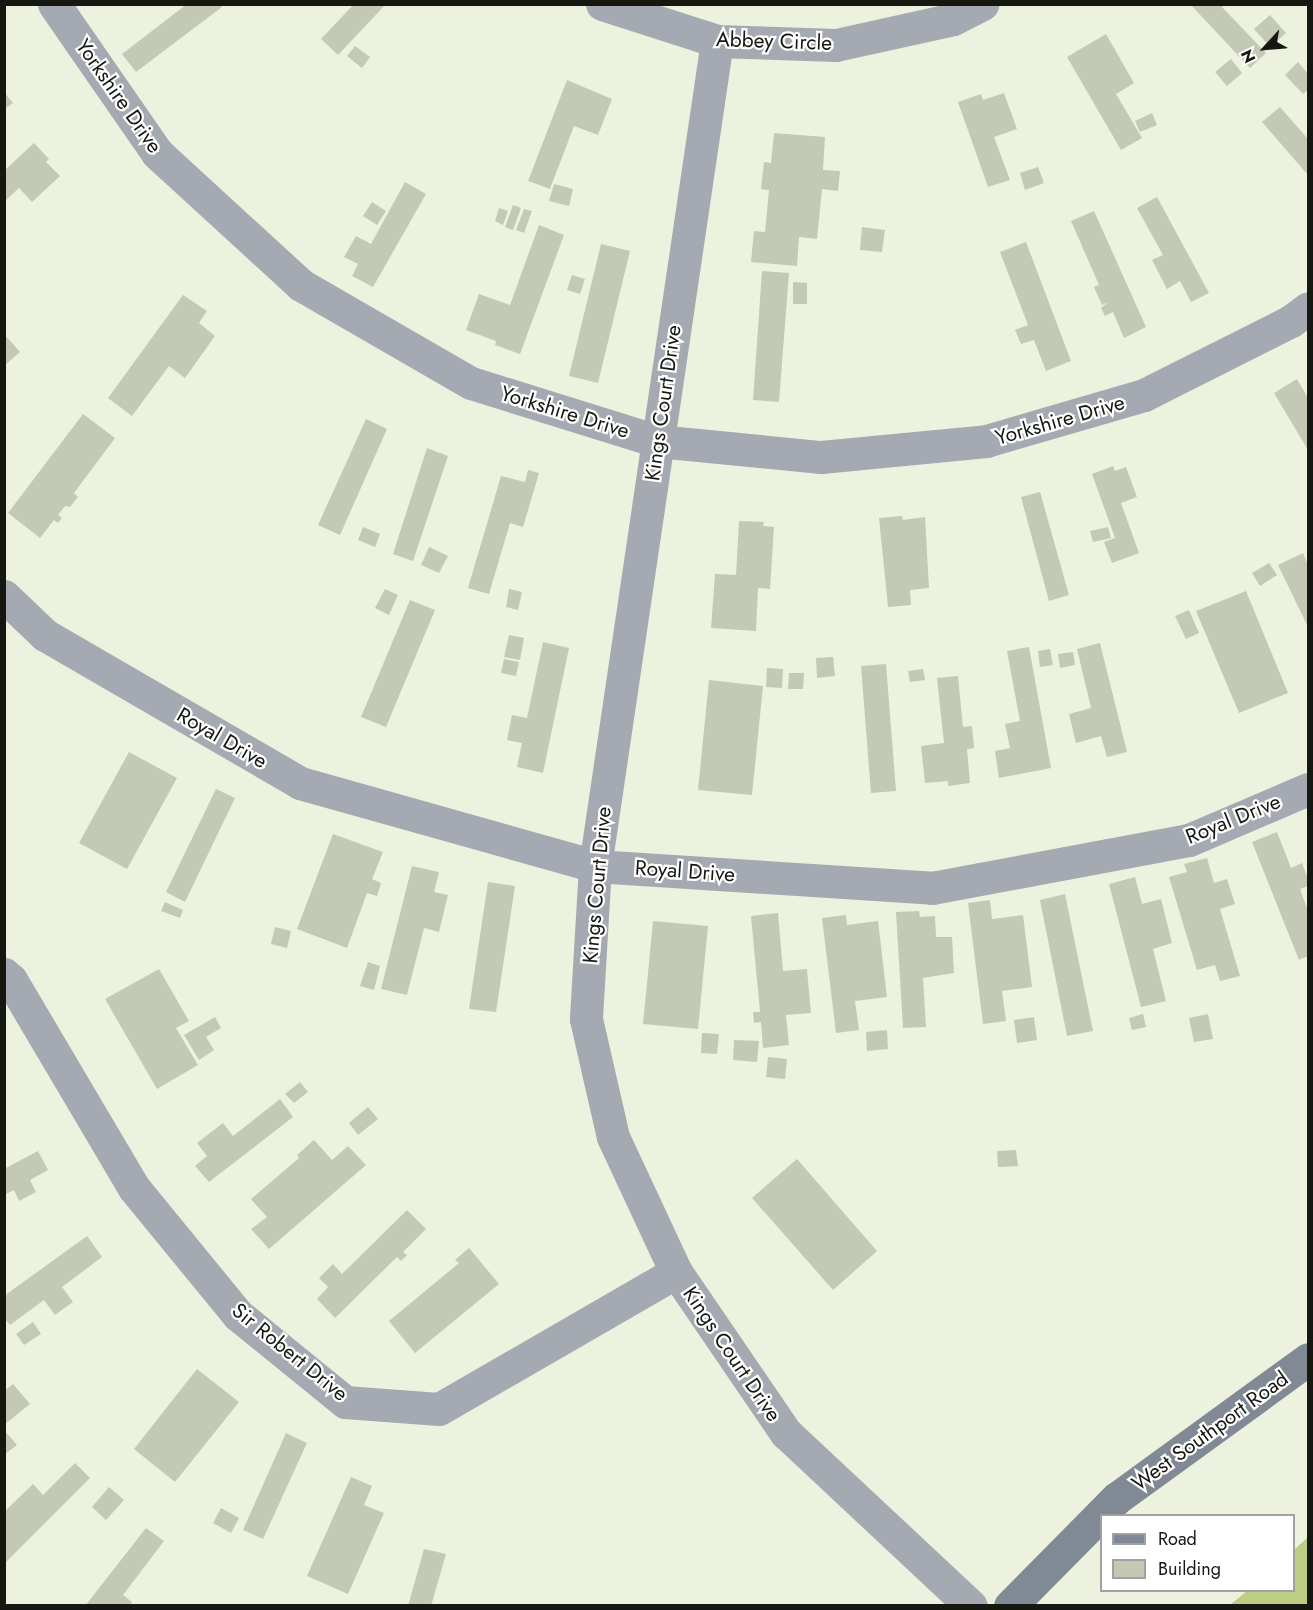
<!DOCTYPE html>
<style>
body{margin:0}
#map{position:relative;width:1313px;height:1610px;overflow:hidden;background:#ecf2dd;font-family:Jost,sans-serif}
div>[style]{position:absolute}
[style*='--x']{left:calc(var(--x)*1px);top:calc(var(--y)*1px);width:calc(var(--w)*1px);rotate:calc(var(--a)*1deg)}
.green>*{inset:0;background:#bcce83}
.building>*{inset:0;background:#c4c9b5}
.street>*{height:33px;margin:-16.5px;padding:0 16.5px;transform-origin:16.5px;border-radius:16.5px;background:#a5aab2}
.secondary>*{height:33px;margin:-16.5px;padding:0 16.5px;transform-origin:16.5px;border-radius:16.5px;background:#818994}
span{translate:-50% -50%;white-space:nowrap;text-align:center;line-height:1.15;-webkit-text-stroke:4.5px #fff;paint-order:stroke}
.street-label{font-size:21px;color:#151710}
.frame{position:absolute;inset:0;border:6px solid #151710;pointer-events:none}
.legend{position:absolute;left:1100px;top:1514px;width:195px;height:78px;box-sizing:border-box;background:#fff;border:2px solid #a1a29f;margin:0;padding:8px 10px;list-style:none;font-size:18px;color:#151710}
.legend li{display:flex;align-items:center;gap:12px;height:30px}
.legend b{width:30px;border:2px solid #a1a29f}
.north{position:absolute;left:1235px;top:18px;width:60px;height:60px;-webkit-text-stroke:4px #fff;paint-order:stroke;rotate:244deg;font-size:16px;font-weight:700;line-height:24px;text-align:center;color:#151710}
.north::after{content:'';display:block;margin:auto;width:21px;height:27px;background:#151710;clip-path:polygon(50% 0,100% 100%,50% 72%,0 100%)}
</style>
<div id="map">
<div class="green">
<i style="clip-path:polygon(1308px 1537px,1308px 1605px,1230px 1605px,1247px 1591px,1294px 1590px,1294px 1550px)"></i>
</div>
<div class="building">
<i style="clip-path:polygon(187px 4px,220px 4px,222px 7px,136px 72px,122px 54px)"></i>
<i style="clip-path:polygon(354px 4px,386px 4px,338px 55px,321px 39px)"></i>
<i style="clip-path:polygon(1190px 4px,1225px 4px,1222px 7px,1266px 53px,1250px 68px)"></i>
<i style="clip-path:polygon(1270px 15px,1286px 33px,1270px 47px,1254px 29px)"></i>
<i style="clip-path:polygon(1106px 34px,1134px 83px,1116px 94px,1142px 138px,1121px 150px,1067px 57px)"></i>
<i style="clip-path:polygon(355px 46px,370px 57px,362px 68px,347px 56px)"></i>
<i style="clip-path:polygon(1231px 59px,1242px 73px,1227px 86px,1215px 72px)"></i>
<i style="clip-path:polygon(1298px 62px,1308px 74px,1308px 90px,1303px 94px,1285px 75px)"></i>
<i style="clip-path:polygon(567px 80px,612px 99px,598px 135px,574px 126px,550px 189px,528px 181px)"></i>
<i style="clip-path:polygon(4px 92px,13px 103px,4px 109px)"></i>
<i style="clip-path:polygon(1004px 93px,1017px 129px,994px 137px,1010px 180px,988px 187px,958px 102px,981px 94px,983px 100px)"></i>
<i style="clip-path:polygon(1280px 107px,1308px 139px,1308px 175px,1262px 122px)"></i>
<i style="clip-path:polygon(1152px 113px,1157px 125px,1140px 132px,1135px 121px)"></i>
<i style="clip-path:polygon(774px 133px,825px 137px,823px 170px,840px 171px,838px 191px,822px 189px,817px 239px,799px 237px,797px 266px,751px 262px,754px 231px,765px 232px,769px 190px,761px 189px,764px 162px,771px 163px)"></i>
<i style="clip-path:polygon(34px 143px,49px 159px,46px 162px,60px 176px,32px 202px,19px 188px,4px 202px,4px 171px)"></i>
<i style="clip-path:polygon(1038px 167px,1044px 183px,1025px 190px,1020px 173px)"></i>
<i style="clip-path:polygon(405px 182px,426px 194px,373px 287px,352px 276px,358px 264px,344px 257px,356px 236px,371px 244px)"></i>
<i style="clip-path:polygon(554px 184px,573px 189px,569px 206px,549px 201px)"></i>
<i style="clip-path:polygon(1157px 197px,1209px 293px,1191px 302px,1180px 281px,1167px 289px,1152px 260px,1163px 255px,1137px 208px)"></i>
<i style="clip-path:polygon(372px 202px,386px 211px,377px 225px,363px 216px)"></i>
<i style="clip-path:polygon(513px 205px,521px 208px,513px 230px,505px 227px)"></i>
<i style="clip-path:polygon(499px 208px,508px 211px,503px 225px,495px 221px)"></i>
<i style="clip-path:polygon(524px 209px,532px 211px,524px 233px,516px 230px)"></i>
<i style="clip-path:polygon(1094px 211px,1146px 327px,1124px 338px,1113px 312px,1105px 316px,1101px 308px,1108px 302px,1102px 305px,1094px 287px,1099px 285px,1071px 221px)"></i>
<i style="clip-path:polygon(539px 225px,564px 235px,520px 354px,495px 345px,496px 341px,466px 330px,479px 294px,510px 305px)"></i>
<i style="clip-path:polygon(862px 227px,885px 230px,882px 252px,860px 250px)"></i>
<i style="clip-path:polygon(1026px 242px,1071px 361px,1046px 371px,1034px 340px,1021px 344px,1015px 330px,1028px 325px,1000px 252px)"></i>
<i style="clip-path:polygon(601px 244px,630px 251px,598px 383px,569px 376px)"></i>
<i style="clip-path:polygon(762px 271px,789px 273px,779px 402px,753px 400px)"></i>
<i style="clip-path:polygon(572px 275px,585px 279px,580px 294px,567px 290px)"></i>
<i style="clip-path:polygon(793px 282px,807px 283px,807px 304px,793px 304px)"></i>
<i style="clip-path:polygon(183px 295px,207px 311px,199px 323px,215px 336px,185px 378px,169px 366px,132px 416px,108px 398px)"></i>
<i style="clip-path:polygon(4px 334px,20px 352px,4px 366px)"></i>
<i style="clip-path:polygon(1297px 379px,1308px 398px,1308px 450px,1274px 393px)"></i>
<i style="clip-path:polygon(83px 414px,115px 438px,74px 493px,78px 497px,70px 507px,65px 506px,58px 515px,62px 518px,58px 523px,54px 520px,40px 538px,8px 513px)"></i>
<i style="clip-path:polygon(366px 419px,387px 429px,340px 535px,318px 525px)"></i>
<i style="clip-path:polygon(427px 448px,448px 456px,413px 561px,393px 554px)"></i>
<i style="clip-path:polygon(1113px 466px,1115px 471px,1126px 467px,1137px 497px,1121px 503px,1139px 553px,1112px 563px,1104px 542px,1115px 538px,1092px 474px)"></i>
<i style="clip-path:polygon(528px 470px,539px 473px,523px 527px,510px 523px,489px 594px,468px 588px,501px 476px,525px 482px)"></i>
<i style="clip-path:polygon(1040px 492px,1069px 595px,1049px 601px,1021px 497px)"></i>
<i style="clip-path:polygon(902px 516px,903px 520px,925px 517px,929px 588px,910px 590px,911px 605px,888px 607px,879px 518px)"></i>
<i style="clip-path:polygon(739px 521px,764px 522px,763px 526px,774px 527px,770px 589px,758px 588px,756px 631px,711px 628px,715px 574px,736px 575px)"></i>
<i style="clip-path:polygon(363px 527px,380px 534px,375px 547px,358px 540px)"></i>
<i style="clip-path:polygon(1108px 527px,1111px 538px,1093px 542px,1090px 531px)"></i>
<i style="clip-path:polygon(429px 547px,448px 556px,439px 573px,421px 565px)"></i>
<i style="clip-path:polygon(1303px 553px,1308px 565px,1308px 627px,1278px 565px)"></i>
<i style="clip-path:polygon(1269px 563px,1277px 575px,1260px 586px,1252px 573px)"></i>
<i style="clip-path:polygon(385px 589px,398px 595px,389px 615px,375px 608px)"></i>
<i style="clip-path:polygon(509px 589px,522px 592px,518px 610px,506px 607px)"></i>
<i style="clip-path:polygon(1246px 591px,1288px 693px,1239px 713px,1196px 611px)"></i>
<i style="clip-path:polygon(410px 600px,435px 610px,386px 727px,361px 717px)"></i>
<i style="clip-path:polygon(1189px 610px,1199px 633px,1186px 639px,1175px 616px)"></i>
<i style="clip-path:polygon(509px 635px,524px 638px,520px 660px,504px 657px)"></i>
<i style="clip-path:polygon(543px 642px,569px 648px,543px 773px,517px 767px,522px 743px,507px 740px,512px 715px,527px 718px)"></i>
<i style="clip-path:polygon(1100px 643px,1127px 752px,1107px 757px,1101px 736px,1076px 743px,1069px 714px,1091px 708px,1077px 649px)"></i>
<i style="clip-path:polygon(1029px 647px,1051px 768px,999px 778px,995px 751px,1010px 748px,1005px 724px,1020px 721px,1007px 651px)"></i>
<i style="clip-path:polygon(1050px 649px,1053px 665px,1040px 667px,1038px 651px)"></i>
<i style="clip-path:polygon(1073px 652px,1075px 665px,1060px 668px,1058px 654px)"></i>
<i style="clip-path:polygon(833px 657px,835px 676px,817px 678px,816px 658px)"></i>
<i style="clip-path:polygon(504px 659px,519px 662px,516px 676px,501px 673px)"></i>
<i style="clip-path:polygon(886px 664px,896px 791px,871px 793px,861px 666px)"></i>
<i style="clip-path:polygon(767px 668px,783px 669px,782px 688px,766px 687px)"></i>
<i style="clip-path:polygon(923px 669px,925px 680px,910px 682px,908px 671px)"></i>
<i style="clip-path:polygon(789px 673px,804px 673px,803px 689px,788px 689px)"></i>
<i style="clip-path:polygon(958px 676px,963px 727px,972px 726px,974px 748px,967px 749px,970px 783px,948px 786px,948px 781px,925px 783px,921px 746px,944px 743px,937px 678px)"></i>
<i style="clip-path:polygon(709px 680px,763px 686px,752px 795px,698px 790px)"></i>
<i style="clip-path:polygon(129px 752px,177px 778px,127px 869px,79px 843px)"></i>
<i style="clip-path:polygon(216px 789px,235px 798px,185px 902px,166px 892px)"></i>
<i style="clip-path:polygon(1277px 832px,1291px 868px,1302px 863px,1308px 879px,1308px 886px,1300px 889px,1308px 911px,1308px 956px,1299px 960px,1252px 842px)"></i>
<i style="clip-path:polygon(333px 834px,383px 852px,372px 879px,381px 883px,377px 896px,367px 893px,347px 948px,297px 929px)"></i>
<i style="clip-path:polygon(1207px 858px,1214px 883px,1227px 879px,1235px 904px,1220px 909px,1240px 976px,1220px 981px,1215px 965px,1197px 970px,1169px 877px,1187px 872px,1184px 864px)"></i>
<i style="clip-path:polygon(412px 866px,439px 872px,434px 892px,448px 895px,439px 932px,424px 928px,407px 995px,381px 989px)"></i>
<i style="clip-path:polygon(1135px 877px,1142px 904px,1161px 899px,1172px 943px,1153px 949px,1166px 1001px,1141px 1007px,1109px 884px)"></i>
<i style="clip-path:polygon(488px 882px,515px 886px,496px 1012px,469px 1009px)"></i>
<i style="clip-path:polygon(1065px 894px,1093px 1031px,1067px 1036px,1040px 900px)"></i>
<i style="clip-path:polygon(990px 900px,992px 919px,1023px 915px,1032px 987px,1002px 991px,1006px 1021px,983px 1024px,968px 903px)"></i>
<i style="clip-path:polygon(165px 902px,183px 910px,180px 918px,161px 911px)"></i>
<i style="clip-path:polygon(919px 911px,920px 917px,935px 916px,936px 937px,952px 937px,954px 973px,923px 978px,926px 1027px,903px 1028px,896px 912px)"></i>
<i style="clip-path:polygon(778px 913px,783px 971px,807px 969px,811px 1013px,786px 1015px,789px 1045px,763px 1048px,761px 1022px,754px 1023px,753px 1012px,760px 1012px,751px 916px)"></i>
<i style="clip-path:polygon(846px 915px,847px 925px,878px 921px,887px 997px,855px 1001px,859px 1030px,836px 1033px,822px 918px)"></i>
<i style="clip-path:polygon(653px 921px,708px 926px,698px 1029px,643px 1024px)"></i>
<i style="clip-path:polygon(275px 927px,291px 931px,287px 948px,271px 944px)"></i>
<i style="clip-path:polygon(368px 962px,380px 966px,374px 990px,360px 986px)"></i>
<i style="clip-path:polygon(159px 969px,189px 1021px,176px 1028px,198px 1065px,157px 1089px,105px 999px)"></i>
<i style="clip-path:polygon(1143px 1014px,1146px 1027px,1132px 1030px,1129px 1018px)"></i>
<i style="clip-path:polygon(1208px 1014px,1213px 1039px,1194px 1042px,1189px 1018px)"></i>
<i style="clip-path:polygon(215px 1017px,221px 1028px,206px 1037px,214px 1050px,199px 1060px,184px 1035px)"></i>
<i style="clip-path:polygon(1034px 1017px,1037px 1040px,1017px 1043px,1014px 1020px)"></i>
<i style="clip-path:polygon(887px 1030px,888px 1049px,867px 1051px,866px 1032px)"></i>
<i style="clip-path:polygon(702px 1033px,719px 1034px,717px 1054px,701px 1053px)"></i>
<i style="clip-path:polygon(734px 1040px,759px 1041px,757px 1062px,733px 1060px)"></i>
<i style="clip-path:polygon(768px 1057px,787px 1059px,785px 1079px,766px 1077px)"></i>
<i style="clip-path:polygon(300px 1082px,308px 1092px,294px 1103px,285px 1094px)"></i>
<i style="clip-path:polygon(280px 1099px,293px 1117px,209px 1182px,195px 1166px,207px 1156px,197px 1143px,223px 1123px,233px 1136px)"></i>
<i style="clip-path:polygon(368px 1107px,378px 1119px,358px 1135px,349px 1123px)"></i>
<i style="clip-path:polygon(314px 1140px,332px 1160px,348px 1146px,366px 1165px,269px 1249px,251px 1229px,267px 1217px,251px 1199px,299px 1158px,297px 1155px)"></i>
<i style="clip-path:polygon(1016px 1150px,1018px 1166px,998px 1167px,997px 1151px)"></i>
<i style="clip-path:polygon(38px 1151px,48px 1170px,30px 1180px,36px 1192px,19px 1201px,14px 1190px,4px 1195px,4px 1169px)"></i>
<i style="clip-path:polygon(797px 1159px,877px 1251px,833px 1290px,752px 1198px)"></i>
<i style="clip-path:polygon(407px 1210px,426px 1229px,403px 1252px,407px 1255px,401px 1261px,397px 1257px,335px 1318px,317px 1299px,328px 1287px,319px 1278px,333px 1264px,342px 1274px)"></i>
<i style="clip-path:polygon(87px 1236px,102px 1257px,62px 1287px,73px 1302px,55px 1315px,44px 1300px,10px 1325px,4px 1318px,4px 1296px)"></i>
<i style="clip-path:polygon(469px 1248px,499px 1284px,415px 1353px,389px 1321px,459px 1263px,455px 1260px)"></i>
<i style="clip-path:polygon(33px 1322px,41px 1334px,24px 1345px,16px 1334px)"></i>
<i style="clip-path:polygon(197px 1369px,239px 1402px,175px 1482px,134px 1449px)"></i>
<i style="clip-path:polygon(13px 1384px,30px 1404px,4px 1425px,4px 1391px)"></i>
<i style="clip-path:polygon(4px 1430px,17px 1445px,4px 1455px)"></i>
<i style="clip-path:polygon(286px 1433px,307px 1443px,263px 1539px,243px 1530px)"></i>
<i style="clip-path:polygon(75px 1463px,90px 1478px,4px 1564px,4px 1512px,33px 1484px,43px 1495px)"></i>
<i style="clip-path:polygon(351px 1477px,372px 1486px,364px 1505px,384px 1513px,348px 1594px,307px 1576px)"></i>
<i style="clip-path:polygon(109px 1487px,124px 1500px,106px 1520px,92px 1507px)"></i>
<i style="clip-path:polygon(221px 1508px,239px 1518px,231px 1533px,213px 1523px)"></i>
<i style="clip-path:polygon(146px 1528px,164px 1541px,123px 1595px,132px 1602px,129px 1606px,85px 1606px)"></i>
<i style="clip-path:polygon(424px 1549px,446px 1554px,431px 1606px,408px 1606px)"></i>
</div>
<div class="street">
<i style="--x:54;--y:4;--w:181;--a:55.3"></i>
<i style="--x:157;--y:153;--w:195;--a:42.5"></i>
<i style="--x:301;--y:285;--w:196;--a:30"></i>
<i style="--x:471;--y:383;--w:195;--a:17.3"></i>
<i style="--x:657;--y:441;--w:165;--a:5.6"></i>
<i style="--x:821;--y:457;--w:166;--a:-5.5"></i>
<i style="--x:986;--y:441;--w:165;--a:-16.2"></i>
<i style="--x:1144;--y:395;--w:165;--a:-26.7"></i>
<i style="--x:1291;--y:321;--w:21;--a:-37"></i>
<i style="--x:602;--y:4;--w:121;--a:17.8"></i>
<i style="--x:717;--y:41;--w:119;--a:1.9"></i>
<i style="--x:836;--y:45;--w:120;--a:-12.5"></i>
<i style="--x:953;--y:19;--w:33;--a:-27"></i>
<i style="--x:717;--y:41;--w:834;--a:98.41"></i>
<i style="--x:595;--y:866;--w:153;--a:93.4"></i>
<i style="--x:586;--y:1019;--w:121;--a:77.1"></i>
<i style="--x:613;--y:1137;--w:149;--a:65"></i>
<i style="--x:676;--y:1272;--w:195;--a:55.7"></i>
<i style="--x:786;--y:1433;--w:253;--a:43.1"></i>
<i style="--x:4;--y:596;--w:57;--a:43.6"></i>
<i style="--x:45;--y:635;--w:295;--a:30.1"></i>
<i style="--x:300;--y:783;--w:306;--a:15.7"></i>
<i style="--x:595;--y:866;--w:338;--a:3.7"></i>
<i style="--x:932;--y:888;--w:261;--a:-10.6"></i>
<i style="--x:1189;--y:840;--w:129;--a:-23.2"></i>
<i style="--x:4;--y:974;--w:9;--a:41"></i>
<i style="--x:11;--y:980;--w:242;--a:59.4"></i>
<i style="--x:134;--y:1188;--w:164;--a:50.7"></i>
<i style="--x:238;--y:1315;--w:138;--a:39.1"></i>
<i style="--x:345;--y:1402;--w:94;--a:4.3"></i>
<i style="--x:439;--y:1409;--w:274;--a:-30"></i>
</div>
<div class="secondary">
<i style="--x:1010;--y:1606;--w:152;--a:-45.3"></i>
<i style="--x:1117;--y:1498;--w:236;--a:-36"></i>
</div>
<div class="street-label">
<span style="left:774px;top:41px;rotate:2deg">Abbey Circle</span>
<span style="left:119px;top:96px;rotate:55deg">Yorkshire Drive</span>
<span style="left:663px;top:403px;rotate:-82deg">Kings Court Drive</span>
<span style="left:565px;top:412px;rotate:17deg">Yorkshire Drive</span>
<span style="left:1060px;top:420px;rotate:-16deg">Yorkshire Drive</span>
<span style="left:222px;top:738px;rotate:30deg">Royal Drive</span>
<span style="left:1233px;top:819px;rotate:-22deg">Royal Drive</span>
<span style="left:685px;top:871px;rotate:4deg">Royal Drive</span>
<span style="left:597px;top:885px;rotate:-85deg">Kings Court Drive</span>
<span style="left:290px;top:1352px;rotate:39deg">Sir Robert Drive</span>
<span style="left:732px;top:1354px;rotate:56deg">Kings Court Drive</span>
<span style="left:1210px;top:1431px;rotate:-36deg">West Southport Road</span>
</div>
<div class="frame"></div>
<ul class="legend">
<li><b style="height:8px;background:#818994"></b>Road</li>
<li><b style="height:16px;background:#c4c9b5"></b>Building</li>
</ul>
<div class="north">N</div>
</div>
